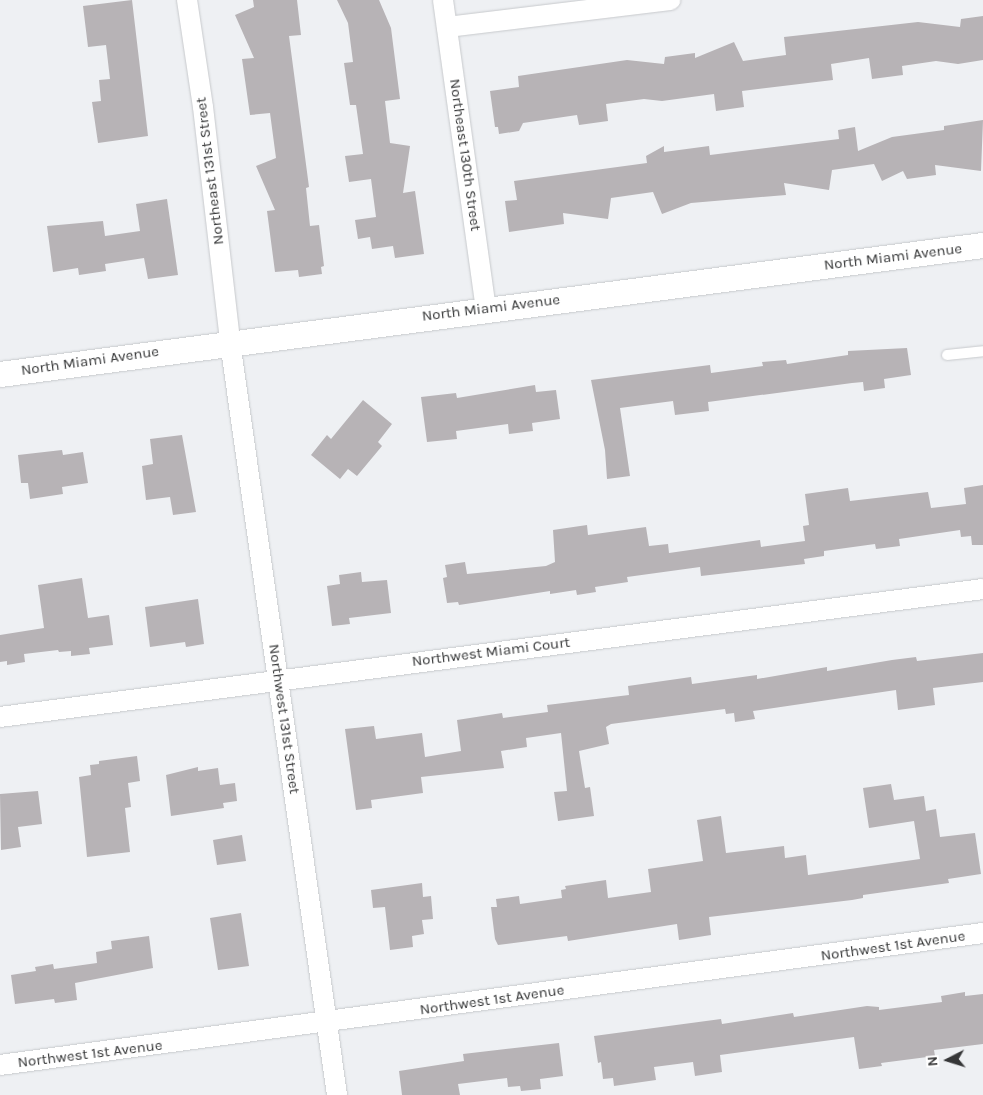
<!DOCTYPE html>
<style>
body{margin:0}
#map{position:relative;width:983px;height:1095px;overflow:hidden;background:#eef0f3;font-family:Karla,sans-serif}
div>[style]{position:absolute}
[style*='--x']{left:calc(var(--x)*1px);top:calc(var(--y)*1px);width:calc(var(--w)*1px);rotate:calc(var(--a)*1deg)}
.building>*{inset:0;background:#b7b3b6}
.roads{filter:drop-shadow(0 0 1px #c7c9cc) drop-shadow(0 0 1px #c7c9cc)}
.service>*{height:10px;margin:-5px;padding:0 5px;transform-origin:5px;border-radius:5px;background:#fff}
.minor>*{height:20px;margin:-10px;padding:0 10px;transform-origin:10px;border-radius:10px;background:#fff}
.tertiary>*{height:25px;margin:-12.5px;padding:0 12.5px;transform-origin:12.5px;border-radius:12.5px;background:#fff}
span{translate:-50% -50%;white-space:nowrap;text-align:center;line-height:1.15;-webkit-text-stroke:4.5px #fff;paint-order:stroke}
.street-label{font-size:15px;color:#353637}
.north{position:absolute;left:923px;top:1035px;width:50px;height:50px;-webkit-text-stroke:4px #fff;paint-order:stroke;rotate:265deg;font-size:14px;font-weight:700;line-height:20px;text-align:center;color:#353637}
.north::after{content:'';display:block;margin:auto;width:18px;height:22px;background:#353637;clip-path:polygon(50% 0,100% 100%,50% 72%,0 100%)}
</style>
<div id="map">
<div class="building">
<i style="clip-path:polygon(132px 0,148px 136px,98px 143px,92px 102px,101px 101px,99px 80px,110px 79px,106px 45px,88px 47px,83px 6px)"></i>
<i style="clip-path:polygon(253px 0,297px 0,301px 35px,289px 36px,309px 187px,306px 188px,310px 226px,319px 225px,324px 266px,321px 267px,322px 274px,299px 277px,298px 270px,275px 272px,267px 211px,275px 210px,256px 166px,276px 158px,270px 113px,250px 115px,242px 59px,254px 58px,235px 15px,254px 7px)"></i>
<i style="clip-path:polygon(337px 0,379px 0,391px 28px,400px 99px,385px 101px,390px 143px,410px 146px,403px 193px,415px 191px,424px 254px,395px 258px,393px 246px,372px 249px,370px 237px,358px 239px,355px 220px,376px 217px,371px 179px,349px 182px,345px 156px,363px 154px,356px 105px,350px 105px,344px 63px,353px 62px,348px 23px)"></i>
<i style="clip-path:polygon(983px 16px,983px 60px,958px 64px,936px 61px,902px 66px,903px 75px,872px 79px,869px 58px,831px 64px,833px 80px,742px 91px,744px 107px,716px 111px,714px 94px,662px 101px,644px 99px,606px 104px,608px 121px,579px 125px,577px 115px,523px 123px,519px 131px,499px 134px,498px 127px,495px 127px,490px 91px,519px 87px,518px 76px,627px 60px,664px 64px,665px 57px,695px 53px,695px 58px,734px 42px,743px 61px,786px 55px,784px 37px,918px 22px,960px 27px,961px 19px)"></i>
<i style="clip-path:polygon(983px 120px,981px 171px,935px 165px,936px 175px,907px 179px,903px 171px,882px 181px,874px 164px,832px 170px,829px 190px,784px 183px,786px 195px,691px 203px,662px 214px,653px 192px,611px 198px,608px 219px,563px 213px,564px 224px,509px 232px,505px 201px,517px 200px,514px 181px,647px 163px,646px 156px,664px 146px,664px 152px,709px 146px,710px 155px,839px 139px,838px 130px,855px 127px,858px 151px,892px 137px,944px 130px,944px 126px)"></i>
<i style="clip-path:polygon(167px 199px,178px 275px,148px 279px,144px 258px,105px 264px,106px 271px,79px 275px,78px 268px,53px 272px,47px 226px,103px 221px,105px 236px,140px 231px,136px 204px)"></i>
<i style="clip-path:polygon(907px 348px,911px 375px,884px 379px,885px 388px,864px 391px,863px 382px,852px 383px,708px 402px,709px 411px,675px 415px,673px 401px,620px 408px,630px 476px,607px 479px,605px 450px,591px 380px,710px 365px,711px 373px,763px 366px,762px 362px,786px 360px,787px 364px,848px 355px,848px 351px)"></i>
<i style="clip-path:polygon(535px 385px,536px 392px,556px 390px,560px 419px,532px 423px,533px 431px,509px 434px,508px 424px,456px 431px,457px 439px,427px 442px,421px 397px,456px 393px,457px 398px)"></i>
<i style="clip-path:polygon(363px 400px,392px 424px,378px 442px,382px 446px,357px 476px,348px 469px,340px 479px,311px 455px,327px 435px,331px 439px)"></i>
<i style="clip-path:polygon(182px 435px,196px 512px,173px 515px,170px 497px,146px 500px,142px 466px,153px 464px,150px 439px)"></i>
<i style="clip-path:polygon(62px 450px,63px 455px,83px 452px,88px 483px,62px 487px,63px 494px,30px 499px,28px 483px,21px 483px,18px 455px)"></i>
<i style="clip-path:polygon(983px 485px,983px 545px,972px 545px,971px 536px,961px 537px,960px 530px,899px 539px,900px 546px,876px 549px,875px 544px,824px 551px,824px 556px,804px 559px,805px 564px,701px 576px,700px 567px,627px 577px,628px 582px,595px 587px,596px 592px,577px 595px,576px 590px,550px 594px,550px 591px,459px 605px,458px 602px,447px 603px,443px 578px,447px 577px,445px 565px,465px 562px,467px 574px,546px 566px,555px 562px,553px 530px,587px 525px,588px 535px,646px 527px,649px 546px,668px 544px,669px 553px,760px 540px,761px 547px,805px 541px,803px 526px,809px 525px,805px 494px,848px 488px,850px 501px,928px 492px,931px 508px,966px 504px,964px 488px)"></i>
<i style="clip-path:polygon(361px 572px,362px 582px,387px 580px,391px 613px,349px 618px,350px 624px,332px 626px,327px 586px,340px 584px,339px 575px)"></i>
<i style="clip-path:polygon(82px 578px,88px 618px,109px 615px,113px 645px,89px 648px,90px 654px,71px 656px,71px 651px,59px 652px,58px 650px,24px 654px,25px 662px,7px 665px,7px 661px,0 662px,0 635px,44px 628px,38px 585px)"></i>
<i style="clip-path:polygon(198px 599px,204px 644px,186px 647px,185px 642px,150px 647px,145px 607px)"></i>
<i style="clip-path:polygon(983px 653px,983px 682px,933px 688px,935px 705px,898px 710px,896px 690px,753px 711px,755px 719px,735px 722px,734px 713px,726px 714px,725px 709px,611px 724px,606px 727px,609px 744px,579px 751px,585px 788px,590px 787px,594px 816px,558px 821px,554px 792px,567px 791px,561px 733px,526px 738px,527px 747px,501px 751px,504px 768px,421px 777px,423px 793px,371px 800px,372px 808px,356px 810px,345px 729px,374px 726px,376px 739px,422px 733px,425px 757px,461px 751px,457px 720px,502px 713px,503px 718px,548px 712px,547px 705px,629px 695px,628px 686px,691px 677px,692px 684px,757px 675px,757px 679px,827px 667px,827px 671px,892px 660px,916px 657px,917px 661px)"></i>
<i style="clip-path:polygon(137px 756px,140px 781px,128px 783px,131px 807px,125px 808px,130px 852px,87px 857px,79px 777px,91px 775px,90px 765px,99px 764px,99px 761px)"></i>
<i style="clip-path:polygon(198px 767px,198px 771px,218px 768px,220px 785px,235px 783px,237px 801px,223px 803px,224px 808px,171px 816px,166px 775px)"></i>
<i style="clip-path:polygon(891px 784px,894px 800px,924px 796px,926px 811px,936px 809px,940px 837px,975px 833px,981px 874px,948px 879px,949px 883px,863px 895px,863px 898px,852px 900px,709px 917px,711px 935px,679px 940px,677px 924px,568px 941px,567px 936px,498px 945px,495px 939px,491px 907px,497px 907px,496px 899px,519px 896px,520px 904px,562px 898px,561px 890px,566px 889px,565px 886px,606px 880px,608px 898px,651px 892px,648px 869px,703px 861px,697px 820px,721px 816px,726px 853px,784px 846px,785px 858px,806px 855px,808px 875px,920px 859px,914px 821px,869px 828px,863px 788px)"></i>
<i style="clip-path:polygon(38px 791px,42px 824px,18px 827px,21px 847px,1px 850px,0 794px)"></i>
<i style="clip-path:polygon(242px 835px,246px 861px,217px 865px,213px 840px)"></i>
<i style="clip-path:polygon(422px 883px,423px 897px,431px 896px,433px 919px,422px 920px,424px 934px,412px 936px,413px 947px,390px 950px,385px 907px,373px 908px,371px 890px)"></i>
<i style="clip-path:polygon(241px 913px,249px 966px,218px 970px,210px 918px)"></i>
<i style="clip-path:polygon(149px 936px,153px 968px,75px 983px,77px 1000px,55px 1003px,54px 999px,15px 1004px,11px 975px,36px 971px,35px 967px,53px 964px,54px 969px,97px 963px,96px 952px,112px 949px,111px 941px)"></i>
<i style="clip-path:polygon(965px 992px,965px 996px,983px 994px,983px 1044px,934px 1050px,935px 1056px,881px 1063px,882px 1066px,859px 1069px,854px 1037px,720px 1055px,722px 1072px,695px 1076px,693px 1062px,654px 1067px,656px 1080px,614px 1086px,613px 1078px,603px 1079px,601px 1062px,598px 1063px,594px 1036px,721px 1019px,722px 1024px,793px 1013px,794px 1017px,867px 1006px,879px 1007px,879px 1010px,942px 1002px,941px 996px)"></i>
<i style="clip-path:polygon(559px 1043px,563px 1076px,540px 1079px,541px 1089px,521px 1091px,520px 1086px,508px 1087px,507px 1078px,458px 1084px,460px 1095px,402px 1095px,399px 1071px,464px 1061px,463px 1054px)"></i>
</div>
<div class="roads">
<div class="service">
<i style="--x:947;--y:355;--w:36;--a:-6"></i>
</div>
<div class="minor">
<i style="--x:187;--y:0;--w:108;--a:81.5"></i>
<i style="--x:203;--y:107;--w:237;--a:83.4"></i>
<i style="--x:230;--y:342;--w:761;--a:81.91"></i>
<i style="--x:443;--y:0;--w:312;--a:82.1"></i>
<i style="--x:447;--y:27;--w:225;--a:-6.9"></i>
<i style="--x:0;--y:717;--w:991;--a:-7.42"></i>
<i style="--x:0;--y:1065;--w:992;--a:-7.65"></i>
</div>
<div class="tertiary">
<i style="--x:0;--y:374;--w:991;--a:-7.48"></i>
</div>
</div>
<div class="street-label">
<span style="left:465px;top:155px;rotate:82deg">Northeast 130th Street</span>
<span style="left:210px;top:171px;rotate:-97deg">Northeast 131st Street</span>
<span style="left:893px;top:257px;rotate:-7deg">North Miami Avenue</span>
<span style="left:491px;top:308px;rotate:-7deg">North Miami Avenue</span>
<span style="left:90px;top:361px;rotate:-8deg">North Miami Avenue</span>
<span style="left:491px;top:652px;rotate:-7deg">Northwest Miami Court</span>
<span style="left:284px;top:719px;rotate:82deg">Northwest 131st Street</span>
<span style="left:893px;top:946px;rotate:-8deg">Northwest 1st Avenue</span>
<span style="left:492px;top:1000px;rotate:-8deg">Northwest 1st Avenue</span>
<span style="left:90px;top:1054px;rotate:-7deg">Northwest 1st Avenue</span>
</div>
<div class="north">N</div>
</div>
